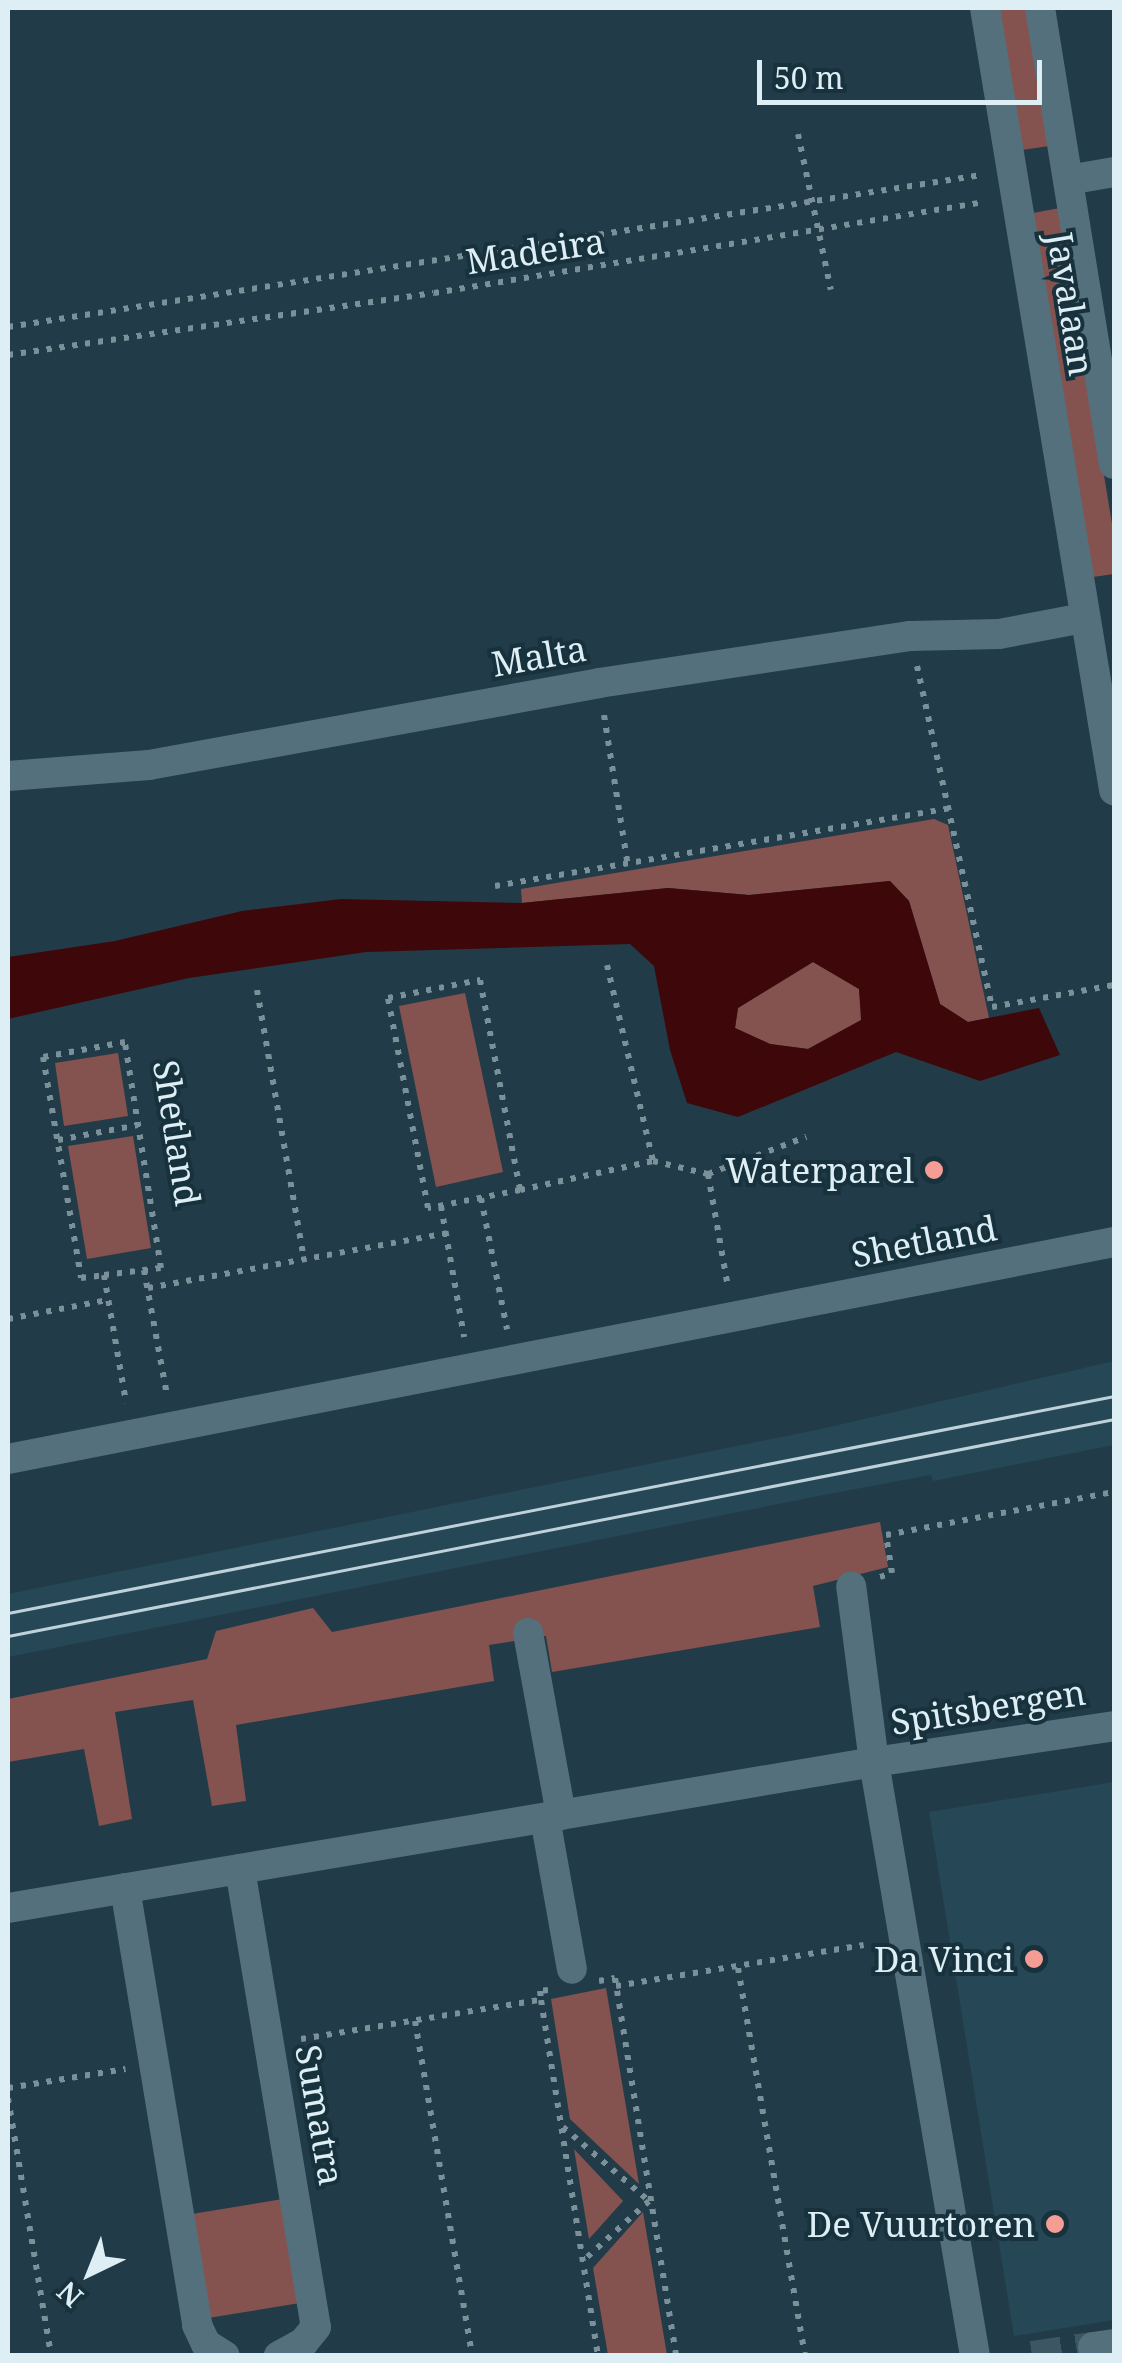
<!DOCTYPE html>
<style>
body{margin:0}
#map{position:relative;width:1122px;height:2363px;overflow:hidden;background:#213c48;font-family:"Noto Serif",serif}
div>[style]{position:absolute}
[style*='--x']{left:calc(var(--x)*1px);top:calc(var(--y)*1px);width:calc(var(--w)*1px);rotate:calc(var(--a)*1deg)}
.built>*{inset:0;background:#254756}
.green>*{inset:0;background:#84534f}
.water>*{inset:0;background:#3e0709}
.minor-tunnel>*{height:30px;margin-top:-15px;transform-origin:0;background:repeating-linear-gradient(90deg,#3d5762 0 30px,transparent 0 45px)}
.path>*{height:6px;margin-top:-3px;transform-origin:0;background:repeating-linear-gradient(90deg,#7b919a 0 5px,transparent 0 13px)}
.minor>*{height:30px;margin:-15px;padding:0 15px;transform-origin:15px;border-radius:15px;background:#54707d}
.tram>*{height:2.5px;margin:-1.25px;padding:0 1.25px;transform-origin:1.25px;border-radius:1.25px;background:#bfd1d9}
.dots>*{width:28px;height:28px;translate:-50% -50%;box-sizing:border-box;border:5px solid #17323d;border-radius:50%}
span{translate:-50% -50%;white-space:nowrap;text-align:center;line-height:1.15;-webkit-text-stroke:8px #17323d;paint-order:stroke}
.street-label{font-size:35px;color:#deeef5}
.poi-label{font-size:35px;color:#deeef5}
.right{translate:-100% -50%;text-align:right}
.frame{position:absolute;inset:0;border:10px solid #deeef5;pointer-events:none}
.north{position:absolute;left:40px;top:2223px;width:100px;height:100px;-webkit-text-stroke:8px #17323d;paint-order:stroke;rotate:223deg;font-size:28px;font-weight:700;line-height:40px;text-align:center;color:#deeef5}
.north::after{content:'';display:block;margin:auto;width:35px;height:45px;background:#deeef5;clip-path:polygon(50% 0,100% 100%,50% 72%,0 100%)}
.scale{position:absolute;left:757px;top:60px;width:285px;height:45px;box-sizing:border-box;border:5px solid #deeef5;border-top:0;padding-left:12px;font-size:30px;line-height:35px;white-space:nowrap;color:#deeef5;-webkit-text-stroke:8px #17323d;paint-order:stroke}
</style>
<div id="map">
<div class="built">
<i style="clip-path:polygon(1114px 1361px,1114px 1445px,933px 1481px,931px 1475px,834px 1493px,8px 1657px,8px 1594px,821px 1429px)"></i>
<i style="clip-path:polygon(1114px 1782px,1114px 2320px,1014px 2336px,929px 1812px)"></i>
</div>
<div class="green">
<i style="clip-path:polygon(998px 8px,1027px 8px,1049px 146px,1022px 150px)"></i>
<i style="clip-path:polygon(1060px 208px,1114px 536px,1114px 574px,1093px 577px,1033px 213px)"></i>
<i style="clip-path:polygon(934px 819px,948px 825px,989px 1018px,968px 1022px,940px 1004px,909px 901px,890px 881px,749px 895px,668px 888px,522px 903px,521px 889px)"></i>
<i style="clip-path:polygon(813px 962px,859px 989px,862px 1020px,808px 1049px,770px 1044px,735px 1028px,738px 1008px)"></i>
<i style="clip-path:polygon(465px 993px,503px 1172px,436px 1187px,399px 1006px)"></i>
<i style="clip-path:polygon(118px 1053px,128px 1116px,64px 1126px,55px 1063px)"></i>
<i style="clip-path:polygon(133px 1136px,151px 1248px,87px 1259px,68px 1146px)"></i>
<i style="clip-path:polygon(880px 1522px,888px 1567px,813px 1586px,820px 1627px,552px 1672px,546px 1636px,489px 1645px,494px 1681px,236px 1725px,246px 1801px,212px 1806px,193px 1700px,115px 1712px,132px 1819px,99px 1826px,84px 1749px,8px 1762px,8px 1699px,207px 1659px,216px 1631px,313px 1608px,332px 1632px)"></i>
<i style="clip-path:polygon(606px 1988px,639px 2184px,570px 2119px,551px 1999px)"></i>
<i style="clip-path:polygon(574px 2149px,623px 2201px,589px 2239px)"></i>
<i style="clip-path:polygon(283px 2199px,300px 2303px,208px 2318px,192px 2214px)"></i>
<i style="clip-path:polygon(643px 2212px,667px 2355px,608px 2355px,593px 2268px)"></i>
</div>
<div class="water">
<i style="clip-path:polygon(evenodd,890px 881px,909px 901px,940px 1004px,968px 1022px,1039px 1008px,1060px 1055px,980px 1081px,896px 1052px,738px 1117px,687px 1103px,670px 1050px,654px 966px,630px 944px,366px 952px,189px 978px,8px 1019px,8px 957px,115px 941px,242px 911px,341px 899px,522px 903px,668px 888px,749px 895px,890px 881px,813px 962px,859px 989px,861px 1020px,808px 1049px,770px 1044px,735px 1028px,738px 1008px,813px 962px)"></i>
</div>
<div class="minor-tunnel">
<i style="--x:1032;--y:2356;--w:62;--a:-8.4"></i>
</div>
<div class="path">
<i style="--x:798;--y:134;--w:159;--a:78.1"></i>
<i style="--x:8;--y:327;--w:985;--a:-8.88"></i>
<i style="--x:8;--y:355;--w:430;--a:-8.3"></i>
<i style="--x:434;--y:293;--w:557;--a:-9.39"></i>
<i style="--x:917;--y:666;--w:349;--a:77.6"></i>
<i style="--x:992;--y:1007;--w:124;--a:-10.2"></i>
<i style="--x:604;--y:715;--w:154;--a:81"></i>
<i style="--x:495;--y:886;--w:462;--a:-9.7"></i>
<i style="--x:607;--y:965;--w:201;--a:76.8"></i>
<i style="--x:480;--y:980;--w:214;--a:79.2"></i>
<i style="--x:520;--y:1190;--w:94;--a:168.9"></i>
<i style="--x:428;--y:1208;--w:214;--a:-100.8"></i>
<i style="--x:388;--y:998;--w:94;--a:-11.1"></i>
<i style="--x:257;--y:990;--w:274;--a:80.1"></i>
<i style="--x:58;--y:1140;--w:81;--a:-10.6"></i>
<i style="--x:708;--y:1174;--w:105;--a:-20.7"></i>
<i style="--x:520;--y:1190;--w:136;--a:-12.3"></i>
<i style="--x:653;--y:1161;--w:57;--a:13.3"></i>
<i style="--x:708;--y:1174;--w:116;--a:80"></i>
<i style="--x:481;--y:1198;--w:134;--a:78.8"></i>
<i style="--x:441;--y:1206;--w:133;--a:80"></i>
<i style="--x:144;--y:1270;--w:127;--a:79.6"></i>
<i style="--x:104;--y:1275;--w:57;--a:-7"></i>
<i style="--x:161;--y:1268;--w:229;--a:-99.1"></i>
<i style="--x:125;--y:1042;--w:83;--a:169.6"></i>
<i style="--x:43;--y:1057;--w:224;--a:80.2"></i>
<i style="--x:81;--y:1278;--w:23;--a:-7"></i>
<i style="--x:104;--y:1275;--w:130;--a:80.2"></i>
<i style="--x:148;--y:1288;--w:304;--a:-10.4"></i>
<i style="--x:8;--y:1319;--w:102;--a:-10.8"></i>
<i style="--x:880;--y:1577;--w:13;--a:-18"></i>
<i style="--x:892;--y:1573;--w:38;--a:-99"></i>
<i style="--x:886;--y:1535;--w:232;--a:-10.7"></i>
<i style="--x:738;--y:1968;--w:394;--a:80.2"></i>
<i style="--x:599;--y:1981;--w:16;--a:-11"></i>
<i style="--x:615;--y:1978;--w:383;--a:80.8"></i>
<i style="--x:616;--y:1986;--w:251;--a:-9.4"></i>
<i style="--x:548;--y:1990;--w:8;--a:173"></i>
<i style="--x:540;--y:1991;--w:9;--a:84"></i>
<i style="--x:541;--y:2000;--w:361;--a:80.9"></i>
<i style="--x:415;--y:2021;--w:340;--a:80.3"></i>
<i style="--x:301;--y:2039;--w:242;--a:-9.3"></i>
<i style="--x:8;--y:2088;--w:119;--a:-9.2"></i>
<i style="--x:8;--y:2098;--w:262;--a:80.5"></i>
<i style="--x:563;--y:2127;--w:113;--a:40.7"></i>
<i style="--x:649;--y:2201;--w:88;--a:137.8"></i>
</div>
<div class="minor">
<i style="--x:985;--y:8;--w:793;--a:80.63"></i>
<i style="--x:1040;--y:8;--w:462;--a:80.8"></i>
<i style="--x:1068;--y:180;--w:47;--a:-9.9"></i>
<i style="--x:8;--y:776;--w:141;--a:-4.5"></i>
<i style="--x:149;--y:765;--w:457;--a:-10.3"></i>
<i style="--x:599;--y:683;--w:315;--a:-8.6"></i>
<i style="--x:910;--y:636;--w:89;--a:-1.3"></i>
<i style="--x:999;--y:634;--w:86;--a:-10.7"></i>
<i style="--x:8;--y:1459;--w:1127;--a:-11.1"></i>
<i style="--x:528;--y:1633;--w:185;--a:79.7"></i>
<i style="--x:545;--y:1818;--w:153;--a:79.9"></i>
<i style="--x:240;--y:1869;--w:464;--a:80.6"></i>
<i style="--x:316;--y:2327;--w:19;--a:129"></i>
<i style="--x:304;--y:2342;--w:29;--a:151"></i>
<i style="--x:125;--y:1888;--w:443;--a:80.6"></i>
<i style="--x:197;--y:2325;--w:21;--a:65"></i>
<i style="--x:206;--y:2344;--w:22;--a:32"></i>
<i style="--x:8;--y:1908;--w:878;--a:-9.57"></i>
<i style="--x:874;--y:1762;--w:177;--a:-97.4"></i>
<i style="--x:1093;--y:2347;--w:21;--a:-8"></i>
<i style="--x:975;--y:2356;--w:603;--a:-99.65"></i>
<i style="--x:874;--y:1762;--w:243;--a:-8.5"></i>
</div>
<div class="tram">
<i style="--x:8;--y:1613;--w:1127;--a:-11.1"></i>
<i style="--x:8;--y:1636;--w:1127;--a:-11.1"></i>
</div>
<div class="dots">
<i style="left:934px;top:1170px;background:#f59c95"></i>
<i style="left:1034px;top:1959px;background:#f59c95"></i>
<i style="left:1055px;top:2224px;background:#f59c95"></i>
</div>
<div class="street-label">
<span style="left:535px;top:251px;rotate:-9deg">Madeira</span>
<span style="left:1071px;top:304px;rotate:81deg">Javalaan</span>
<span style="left:539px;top:656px;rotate:-10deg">Malta</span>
<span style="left:177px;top:1133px;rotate:81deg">Shetland</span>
<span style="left:924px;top:1241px;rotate:-11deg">Shetland</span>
<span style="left:988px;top:1707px;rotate:-9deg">Spitsbergen</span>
<span style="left:320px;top:2115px;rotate:80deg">Sumatra</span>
</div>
<div class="poi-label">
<span class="right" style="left:914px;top:1170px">Waterparel</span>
<span class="right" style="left:1014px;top:1959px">Da Vinci</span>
<span class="right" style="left:1035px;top:2224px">De Vuurtoren</span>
</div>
<div class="frame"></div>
<div class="north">N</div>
<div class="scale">50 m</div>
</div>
